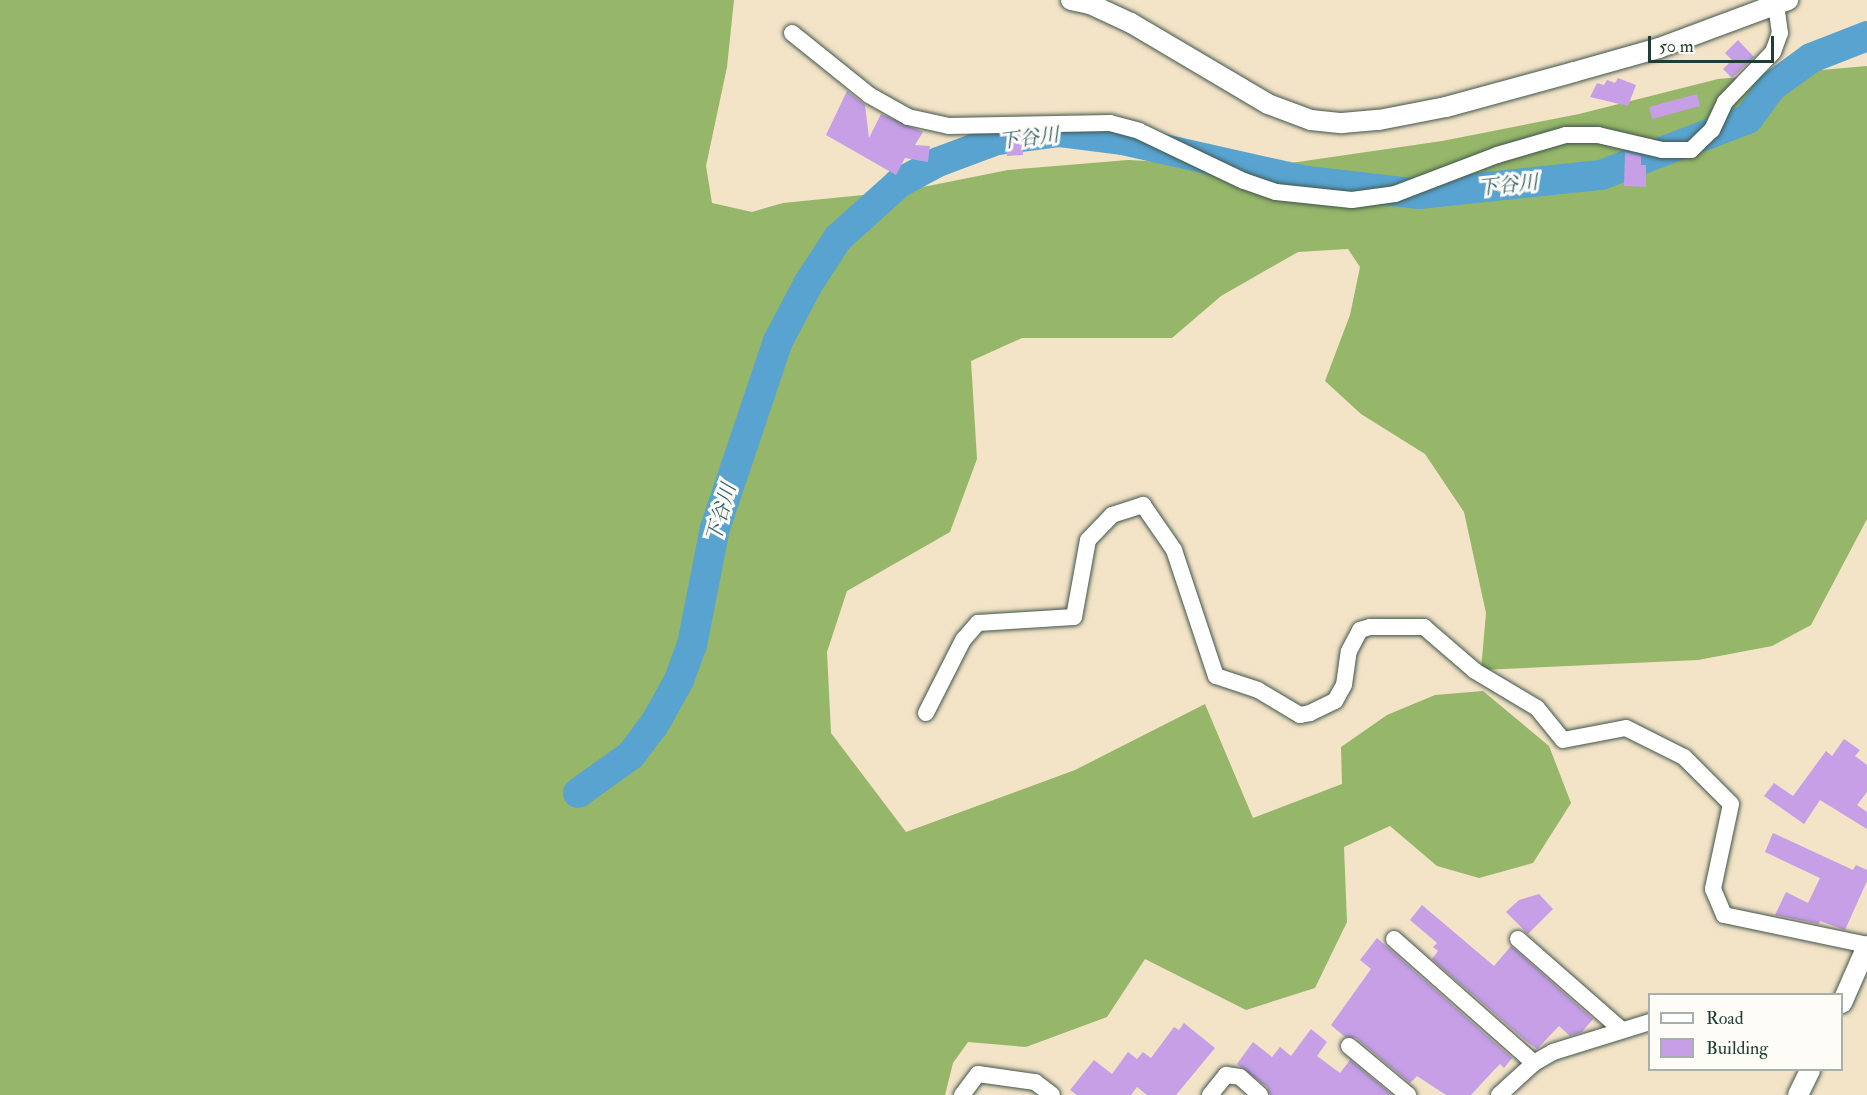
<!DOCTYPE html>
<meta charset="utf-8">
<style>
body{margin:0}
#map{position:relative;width:1867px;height:1095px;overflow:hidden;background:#f3e3c7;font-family:"IM FELL Double Pica","Noto Serif JP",serif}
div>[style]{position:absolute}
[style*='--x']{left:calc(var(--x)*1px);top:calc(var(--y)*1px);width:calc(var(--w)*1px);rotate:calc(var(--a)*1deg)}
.forest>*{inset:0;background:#96b66a}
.river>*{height:30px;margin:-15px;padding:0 15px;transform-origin:15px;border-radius:15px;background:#58a3d0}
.building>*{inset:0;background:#c69fe7}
.roads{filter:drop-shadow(0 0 2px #3f564a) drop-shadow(0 0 2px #3f564a)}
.minor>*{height:16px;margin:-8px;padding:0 8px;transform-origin:8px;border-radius:8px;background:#fff}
.tertiary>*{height:20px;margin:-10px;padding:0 10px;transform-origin:10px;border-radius:10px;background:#fff}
span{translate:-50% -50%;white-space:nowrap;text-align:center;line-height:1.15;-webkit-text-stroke:6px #fdfcf7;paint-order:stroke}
.water-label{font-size:20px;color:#33616b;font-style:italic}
.legend{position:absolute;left:1648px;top:993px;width:195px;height:78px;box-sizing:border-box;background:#fdfcf7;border:2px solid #a4b0a9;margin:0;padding:8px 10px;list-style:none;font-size:18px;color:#1f3d34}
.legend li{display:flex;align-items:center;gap:12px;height:30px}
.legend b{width:30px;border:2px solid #a4b0a9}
.scale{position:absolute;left:1648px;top:36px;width:126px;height:27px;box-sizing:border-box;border:3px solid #1f3d34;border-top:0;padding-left:8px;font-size:18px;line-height:21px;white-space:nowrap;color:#1f3d34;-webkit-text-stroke:4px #fdfcf7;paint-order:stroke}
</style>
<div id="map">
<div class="forest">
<i style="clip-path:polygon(0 0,734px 0,727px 67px,706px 166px,712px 203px,752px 212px,783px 203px,903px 191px,1008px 170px,1128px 160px,1264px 167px,1442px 141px,1579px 114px,1718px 79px,1867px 66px,1867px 519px,1811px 625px,1772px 646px,1698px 660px,1481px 670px,1486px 613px,1464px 512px,1425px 454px,1361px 414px,1325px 381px,1350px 315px,1360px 267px,1348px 249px,1298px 252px,1221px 296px,1172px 338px,1022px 338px,971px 361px,977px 459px,950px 532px,847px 591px,827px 652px,831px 733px,906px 832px,1075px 770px,1205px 704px,1253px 818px,1342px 784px,1341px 747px,1387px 715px,1435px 695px,1483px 691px,1549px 746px,1571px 803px,1533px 863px,1479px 878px,1437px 866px,1390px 826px,1344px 847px,1347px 922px,1315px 988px,1246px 1010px,1145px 959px,1107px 1017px,1026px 1047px,968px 1042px,953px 1063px,945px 1095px,0 1095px)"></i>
</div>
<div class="river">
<i style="--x:578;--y:793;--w:65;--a:-35.6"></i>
<i style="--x:631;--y:755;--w:38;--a:-53"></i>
<i style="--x:654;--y:725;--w:51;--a:-60.9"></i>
<i style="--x:679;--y:680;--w:37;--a:-70"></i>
<i style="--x:692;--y:645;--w:119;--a:-78.9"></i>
<i style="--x:715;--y:528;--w:197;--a:-71.4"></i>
<i style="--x:778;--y:341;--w:64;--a:-62.2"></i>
<i style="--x:808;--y:284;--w:55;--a:-56.9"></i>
<i style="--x:838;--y:238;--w:82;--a:-42"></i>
<i style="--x:899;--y:183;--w:44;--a:-28.3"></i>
<i style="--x:938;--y:162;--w:63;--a:-20.4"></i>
<i style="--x:997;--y:140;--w:64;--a:-7.2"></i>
<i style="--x:1060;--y:132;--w:64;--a:7.2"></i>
<i style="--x:1123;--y:140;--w:189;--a:12.6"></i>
<i style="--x:1307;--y:181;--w:113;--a:6.6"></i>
<i style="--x:1419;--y:194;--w:183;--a:-6"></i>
<i style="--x:1601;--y:175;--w:157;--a:-20.9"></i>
<i style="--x:1748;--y:119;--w:39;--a:-54"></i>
<i style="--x:1771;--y:87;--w:49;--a:-35.9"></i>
<i style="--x:1811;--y:58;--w:60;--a:-21.4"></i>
</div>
<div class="building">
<i style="clip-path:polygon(1738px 40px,1754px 57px,1732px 78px,1723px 69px,1732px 60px,1725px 53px)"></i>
<i style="clip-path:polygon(1618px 78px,1636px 85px,1628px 106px,1590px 97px,1597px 83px,1604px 85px,1607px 80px,1615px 83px)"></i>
<i style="clip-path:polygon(847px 91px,865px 105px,869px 138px,881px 114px,923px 132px,915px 145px,930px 146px,928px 162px,905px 158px,896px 175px,826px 135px)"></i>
<i style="clip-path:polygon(1697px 94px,1700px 106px,1652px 119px,1649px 107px)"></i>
<i style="clip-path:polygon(1006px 135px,1022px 135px,1023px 155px,1007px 156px)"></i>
<i style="clip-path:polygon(1625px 152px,1641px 156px,1641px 165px,1646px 165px,1646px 187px,1624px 186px)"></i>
<i style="clip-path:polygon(1844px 739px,1860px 750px,1855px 756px,1867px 765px,1867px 792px,1857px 805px,1867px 812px,1867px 829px,1820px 800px,1804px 824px,1764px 796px,1774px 783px,1793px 796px,1826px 751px,1832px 756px)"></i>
<i style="clip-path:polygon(1773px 833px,1853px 870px,1856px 865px,1867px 870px,1867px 881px,1845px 930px,1820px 921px,1819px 924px,1775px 915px,1786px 892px,1808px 903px,1820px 878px,1765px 852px)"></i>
<i style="clip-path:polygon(1539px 894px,1553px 909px,1528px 934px,1506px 912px,1519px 900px)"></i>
<i style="clip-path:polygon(1422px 905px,1494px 966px,1511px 946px,1593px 1019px,1582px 1032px,1570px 1036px,1559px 1026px,1537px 1049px,1526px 1041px,1432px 959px,1438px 951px,1433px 947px,1437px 943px,1410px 920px)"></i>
<i style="clip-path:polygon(1377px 938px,1512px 1058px,1504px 1068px,1500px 1064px,1494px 1070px,1471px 1095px,1446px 1095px,1417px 1076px,1410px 1083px,1356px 1038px,1345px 1037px,1331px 1025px,1371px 969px,1360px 960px)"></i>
<i style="clip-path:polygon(1184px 1023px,1215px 1048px,1176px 1095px,1147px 1095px,1137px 1087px,1131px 1095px,1077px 1095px,1070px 1090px,1094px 1060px,1112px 1074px,1128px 1052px,1137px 1059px,1143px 1052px,1151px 1058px,1174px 1027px,1179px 1030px)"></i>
<i style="clip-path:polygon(1311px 1029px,1327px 1042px,1317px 1056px,1340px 1073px,1350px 1060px,1392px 1095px,1270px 1095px,1267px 1087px,1237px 1064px,1253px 1042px,1272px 1057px,1280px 1047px,1291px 1056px)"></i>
</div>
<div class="roads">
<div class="minor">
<i style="--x:792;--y:33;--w:99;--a:38.8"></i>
<i style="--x:869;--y:95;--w:45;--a:29.4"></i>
<i style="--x:908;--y:117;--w:42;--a:12.4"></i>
<i style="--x:949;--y:126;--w:161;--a:-1.1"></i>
<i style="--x:1110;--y:123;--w:30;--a:15"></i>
<i style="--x:1139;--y:131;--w:116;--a:25.5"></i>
<i style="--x:1244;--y:181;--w:34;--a:19"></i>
<i style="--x:1276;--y:192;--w:76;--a:6"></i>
<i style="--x:1352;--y:200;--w:43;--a:-7.9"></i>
<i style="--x:1395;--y:194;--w:109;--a:-20.9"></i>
<i style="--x:1497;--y:155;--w:72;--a:-16.2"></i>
<i style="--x:1566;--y:135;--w:32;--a:0"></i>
<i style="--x:1598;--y:135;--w:66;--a:13.2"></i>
<i style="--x:1662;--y:150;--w:29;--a:0"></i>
<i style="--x:1691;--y:150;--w:29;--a:-44"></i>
<i style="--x:1712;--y:130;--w:31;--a:-65"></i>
<i style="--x:1725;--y:102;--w:69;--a:-46.2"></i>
<i style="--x:1773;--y:52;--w:20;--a:-70"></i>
<i style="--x:1780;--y:33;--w:28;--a:-98"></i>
<i style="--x:926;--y:713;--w:82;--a:-63.1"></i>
<i style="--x:963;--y:640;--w:23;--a:-49"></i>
<i style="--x:978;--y:623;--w:96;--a:-3.6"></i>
<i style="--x:1074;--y:617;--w:78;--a:-79.7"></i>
<i style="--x:1088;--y:540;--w:35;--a:-46"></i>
<i style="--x:1112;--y:515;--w:33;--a:-18"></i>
<i style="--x:1143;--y:505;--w:55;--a:55.4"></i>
<i style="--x:1174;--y:550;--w:133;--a:71.6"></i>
<i style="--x:1216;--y:676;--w:44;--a:18.4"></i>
<i style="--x:1258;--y:690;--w:49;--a:30.8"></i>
<i style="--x:1300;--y:715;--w:10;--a:-11"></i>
<i style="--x:1310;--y:713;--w:28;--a:-26"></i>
<i style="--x:1335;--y:701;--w:18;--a:-61"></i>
<i style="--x:1344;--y:685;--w:34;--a:-82"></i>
<i style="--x:1349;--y:651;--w:24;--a:-62"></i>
<i style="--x:1360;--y:630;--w:10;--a:-17"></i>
<i style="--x:1370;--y:627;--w:54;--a:0"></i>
<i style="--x:1424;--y:627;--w:67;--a:40.8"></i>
<i style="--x:1475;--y:671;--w:72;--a:30.8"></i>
<i style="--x:1537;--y:708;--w:41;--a:50.9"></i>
<i style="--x:1563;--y:740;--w:64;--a:-10.8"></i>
<i style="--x:1626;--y:728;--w:65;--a:26.6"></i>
<i style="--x:1684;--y:757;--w:66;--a:45"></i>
<i style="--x:1731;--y:804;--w:87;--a:102"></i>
<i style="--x:1713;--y:889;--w:28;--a:67"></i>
<i style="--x:1724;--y:915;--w:146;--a:11.8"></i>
<i style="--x:1394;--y:939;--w:187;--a:41.5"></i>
<i style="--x:1518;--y:939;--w:138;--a:41.2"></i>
<i style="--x:1349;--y:1046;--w:77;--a:39.7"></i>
<i style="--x:962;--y:1095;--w:26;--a:-53"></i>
<i style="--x:978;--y:1074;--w:58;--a:8"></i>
<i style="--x:1035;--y:1082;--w:21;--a:37"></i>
<i style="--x:1210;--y:1095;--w:26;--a:-51"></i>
<i style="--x:1226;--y:1075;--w:14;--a:8"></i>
<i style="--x:1240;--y:1077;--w:27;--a:42"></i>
<i style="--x:1499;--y:1095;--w:47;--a:-42.4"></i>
<i style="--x:1534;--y:1063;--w:22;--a:-30"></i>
<i style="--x:1553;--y:1052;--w:102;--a:-17.2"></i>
</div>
<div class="tertiary">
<i style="--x:1071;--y:0;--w:19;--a:12"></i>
<i style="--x:1090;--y:4;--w:45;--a:24.9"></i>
<i style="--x:1131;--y:23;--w:159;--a:30.6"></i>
<i style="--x:1268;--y:104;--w:46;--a:20.4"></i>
<i style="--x:1311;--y:120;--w:31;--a:6"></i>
<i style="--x:1342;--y:123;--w:37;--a:-5"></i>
<i style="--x:1379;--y:120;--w:68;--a:-11"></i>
<i style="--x:1446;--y:107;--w:133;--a:-15.3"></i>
<i style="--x:1574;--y:72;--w:88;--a:-15.8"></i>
<i style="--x:1659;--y:48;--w:138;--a:-20.4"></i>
<i style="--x:1842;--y:1003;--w:62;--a:-66.3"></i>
<i style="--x:1798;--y:1095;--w:28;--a:-64"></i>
</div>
</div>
<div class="water-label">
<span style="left:1029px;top:138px;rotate:-7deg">下谷川</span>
<span style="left:1508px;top:185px;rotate:-6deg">下谷川</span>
<span style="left:721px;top:513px;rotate:-74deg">下谷川</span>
</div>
<ul class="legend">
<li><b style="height:8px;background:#fff"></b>Road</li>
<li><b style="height:16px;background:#c69fe7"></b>Building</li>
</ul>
<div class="scale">50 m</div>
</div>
